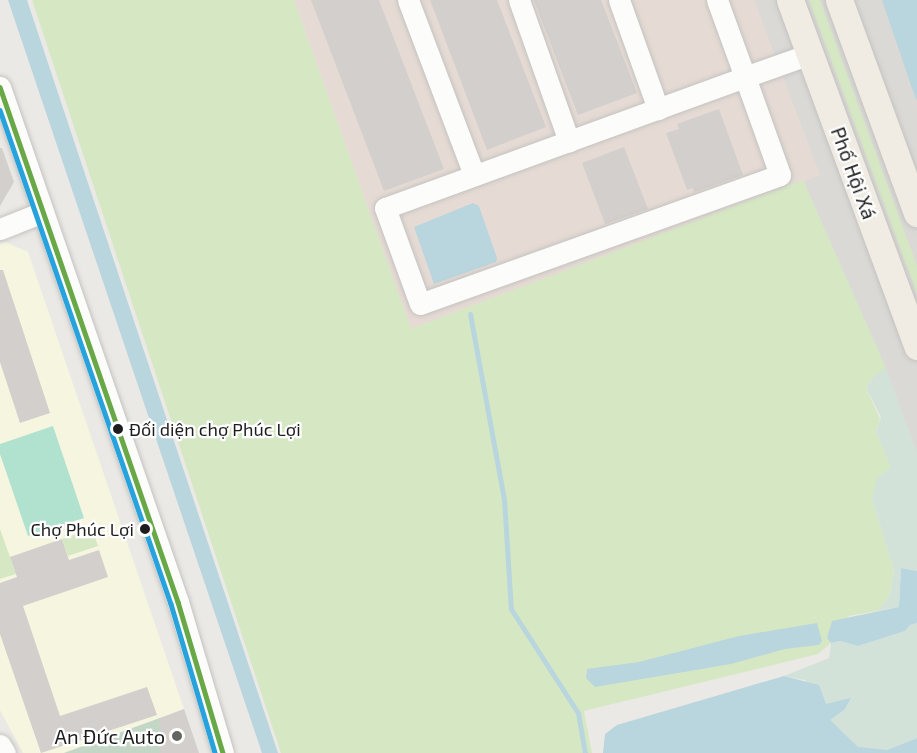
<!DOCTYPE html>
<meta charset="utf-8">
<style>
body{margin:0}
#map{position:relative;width:917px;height:753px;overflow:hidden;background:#ebe9e5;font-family:"Exo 2",sans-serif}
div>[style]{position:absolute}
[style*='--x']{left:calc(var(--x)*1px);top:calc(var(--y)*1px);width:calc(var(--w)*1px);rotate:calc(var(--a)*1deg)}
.residential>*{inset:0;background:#dad9d6}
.education>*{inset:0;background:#f5f5e0}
.military>*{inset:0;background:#e6dbd4}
.grass>*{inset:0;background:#d6e8c3}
.wetland>*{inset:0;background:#d3e2d9}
.cemetery>*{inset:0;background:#c4d6c5}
.pitch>*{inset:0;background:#b1e2cf}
.water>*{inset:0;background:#b9d5de}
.stream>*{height:5px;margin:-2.5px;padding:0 2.5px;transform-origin:2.5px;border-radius:2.5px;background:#b9d5de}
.building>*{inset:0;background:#d2cfcc}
.roads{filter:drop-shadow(0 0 2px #c4c3c1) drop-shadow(0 0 2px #c4c3c1)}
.minor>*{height:21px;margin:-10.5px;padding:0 10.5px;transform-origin:10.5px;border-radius:10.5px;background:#fcfcfb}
.major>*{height:27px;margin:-13.5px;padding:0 13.5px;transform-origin:13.5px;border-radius:13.5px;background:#f0ece3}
.bus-1>*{height:4.5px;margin:-2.25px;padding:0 2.25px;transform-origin:2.25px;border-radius:2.25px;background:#69a846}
.bus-2>*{height:4.5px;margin:-2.25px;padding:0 2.25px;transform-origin:2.25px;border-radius:2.25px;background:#26a2dd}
.dots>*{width:16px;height:16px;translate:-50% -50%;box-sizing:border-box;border:3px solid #fff;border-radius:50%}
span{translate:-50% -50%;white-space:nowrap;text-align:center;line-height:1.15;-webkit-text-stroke:4.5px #fff;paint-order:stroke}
.bus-label{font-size:18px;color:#1d1d1d}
.left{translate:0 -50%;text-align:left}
.right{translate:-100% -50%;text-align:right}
.street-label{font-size:20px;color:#1d1d1d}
.poi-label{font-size:20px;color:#1d1d1d}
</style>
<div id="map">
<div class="residential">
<i style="clip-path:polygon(734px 0,917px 0,917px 479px)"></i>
</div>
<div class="education">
<i style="clip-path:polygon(5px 242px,28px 252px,184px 709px,64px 753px,23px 753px,0 710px,0 244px)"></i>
</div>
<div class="military">
<i style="clip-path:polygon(294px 0,754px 0,820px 175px,411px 330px)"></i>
</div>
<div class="grass">
<i style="clip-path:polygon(32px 0,294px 0,411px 329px,803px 180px,886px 368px,873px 377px,866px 388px,880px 419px,876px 432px,892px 467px,872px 499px,894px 571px,889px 597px,877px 611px,849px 616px,827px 638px,831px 643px,818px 654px,584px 711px,592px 753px,281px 753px)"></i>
<i style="clip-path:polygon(809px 0,820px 0,917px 266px,917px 294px)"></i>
<i style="clip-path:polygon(0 529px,16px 574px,0 579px)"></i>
<i style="clip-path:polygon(92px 529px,98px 546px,68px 556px,62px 539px)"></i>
</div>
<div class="wetland">
<i style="clip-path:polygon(886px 368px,917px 453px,917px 571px,901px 568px,899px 607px,877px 611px,889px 597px,894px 571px,872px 499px,877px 478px,891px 467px,876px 432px,881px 417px,866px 388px,873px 377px)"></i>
<i style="clip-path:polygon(917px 623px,917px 738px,887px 750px,858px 748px,829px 720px,844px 710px,842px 702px,826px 704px,805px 680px,784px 676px,829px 658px,831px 643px,840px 641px,858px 646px,905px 631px,910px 625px)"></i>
</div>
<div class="cemetery">
<i style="clip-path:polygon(160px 718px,160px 753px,64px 753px)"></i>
</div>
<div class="pitch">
<i style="clip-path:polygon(53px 426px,84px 518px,28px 536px,0 454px,0 444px)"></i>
</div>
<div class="water">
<i style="clip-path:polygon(8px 0,27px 0,278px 753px,262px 753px)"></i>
<i style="clip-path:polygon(882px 0,917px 0,917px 101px,914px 94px)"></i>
<i style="clip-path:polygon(473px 203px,479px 206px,497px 258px,496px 262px,434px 284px,414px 227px)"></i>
<i style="clip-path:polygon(901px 568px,917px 571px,917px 623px,910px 625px,905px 631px,858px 646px,840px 641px,831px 643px,827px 638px,832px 621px,899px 607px)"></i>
<i style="clip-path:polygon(817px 623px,822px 641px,819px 645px,785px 649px,731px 664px,595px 687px,586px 678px,587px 669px,639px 662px,739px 636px)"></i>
<i style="clip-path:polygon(784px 676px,819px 685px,826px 704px,851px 698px,844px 710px,830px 720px,858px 747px,887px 750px,917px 738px,917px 753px,603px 753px,605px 734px,617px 725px)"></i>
</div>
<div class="stream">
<i style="--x:470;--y:314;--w:188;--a:79.6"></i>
<i style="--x:504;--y:499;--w:110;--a:86.4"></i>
<i style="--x:511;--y:609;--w:124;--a:57.2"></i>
<i style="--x:578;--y:713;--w:41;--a:80.1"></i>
</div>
<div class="building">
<i style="clip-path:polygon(311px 0,379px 0,444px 169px,384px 191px)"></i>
<i style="clip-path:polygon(430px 0,497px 0,546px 127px,487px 150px)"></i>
<i style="clip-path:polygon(534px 0,601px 0,637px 93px,578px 115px)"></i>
<i style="clip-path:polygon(719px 109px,743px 175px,694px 192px,693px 188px,687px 190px,666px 133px,679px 129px,677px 124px)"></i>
<i style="clip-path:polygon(624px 147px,648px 209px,605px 224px,582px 163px)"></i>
<i style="clip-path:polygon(0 148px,2px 148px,14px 182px,0 206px)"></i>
<i style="clip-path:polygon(0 270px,3px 270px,50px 413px,20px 423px,0 362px)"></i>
<i style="clip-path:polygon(62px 539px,69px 560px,99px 550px,108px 577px,23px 606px,60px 716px,147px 687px,157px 715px,41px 753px,0 634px,0 583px,17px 577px,10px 557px)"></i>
<i style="clip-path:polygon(184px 709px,199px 753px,160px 753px,160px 718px)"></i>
</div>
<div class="roads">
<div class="minor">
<i style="--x:408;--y:0;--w:187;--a:69.3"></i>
<i style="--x:519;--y:0;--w:150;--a:70.5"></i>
<i style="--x:619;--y:0;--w:116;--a:70.3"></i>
<i style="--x:717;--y:0;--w:82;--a:70"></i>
<i style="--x:745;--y:77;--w:104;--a:70.3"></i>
<i style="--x:780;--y:175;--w:382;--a:160.3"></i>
<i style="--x:420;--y:304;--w:102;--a:-110"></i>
<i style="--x:385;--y:208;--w:383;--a:-20"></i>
<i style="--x:745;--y:77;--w:69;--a:-19.5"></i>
<i style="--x:0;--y:87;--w:545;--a:70.93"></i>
<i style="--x:178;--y:602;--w:158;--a:73.4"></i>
<i style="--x:0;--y:229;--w:46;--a:-21.6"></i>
<i style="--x:0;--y:745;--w:9;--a:58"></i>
</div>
<div class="major">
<i style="--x:790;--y:0;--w:369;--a:69.8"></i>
<i style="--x:839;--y:0;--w:227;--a:69.9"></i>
</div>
</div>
<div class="bus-1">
<i style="--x:0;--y:87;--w:545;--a:70.93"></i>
<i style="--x:178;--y:602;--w:158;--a:73.4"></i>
</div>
<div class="bus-2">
<i style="--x:0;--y:110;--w:523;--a:70.91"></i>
<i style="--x:171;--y:604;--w:155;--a:73.5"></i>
</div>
<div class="dots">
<i style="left:118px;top:429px;background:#1d1d1d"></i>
<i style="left:145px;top:529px;background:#1d1d1d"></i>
<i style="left:177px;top:736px;background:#656463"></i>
</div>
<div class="bus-label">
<span class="left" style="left:129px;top:429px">Đối diện chợ Phúc Lợi</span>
<span class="right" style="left:134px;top:529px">Chợ Phúc Lợi</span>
</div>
<div class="street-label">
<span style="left:854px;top:173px;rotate:70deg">Phố Hội Xá</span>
</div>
<div class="poi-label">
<span class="right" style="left:165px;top:736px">An Đức Auto</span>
</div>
</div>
